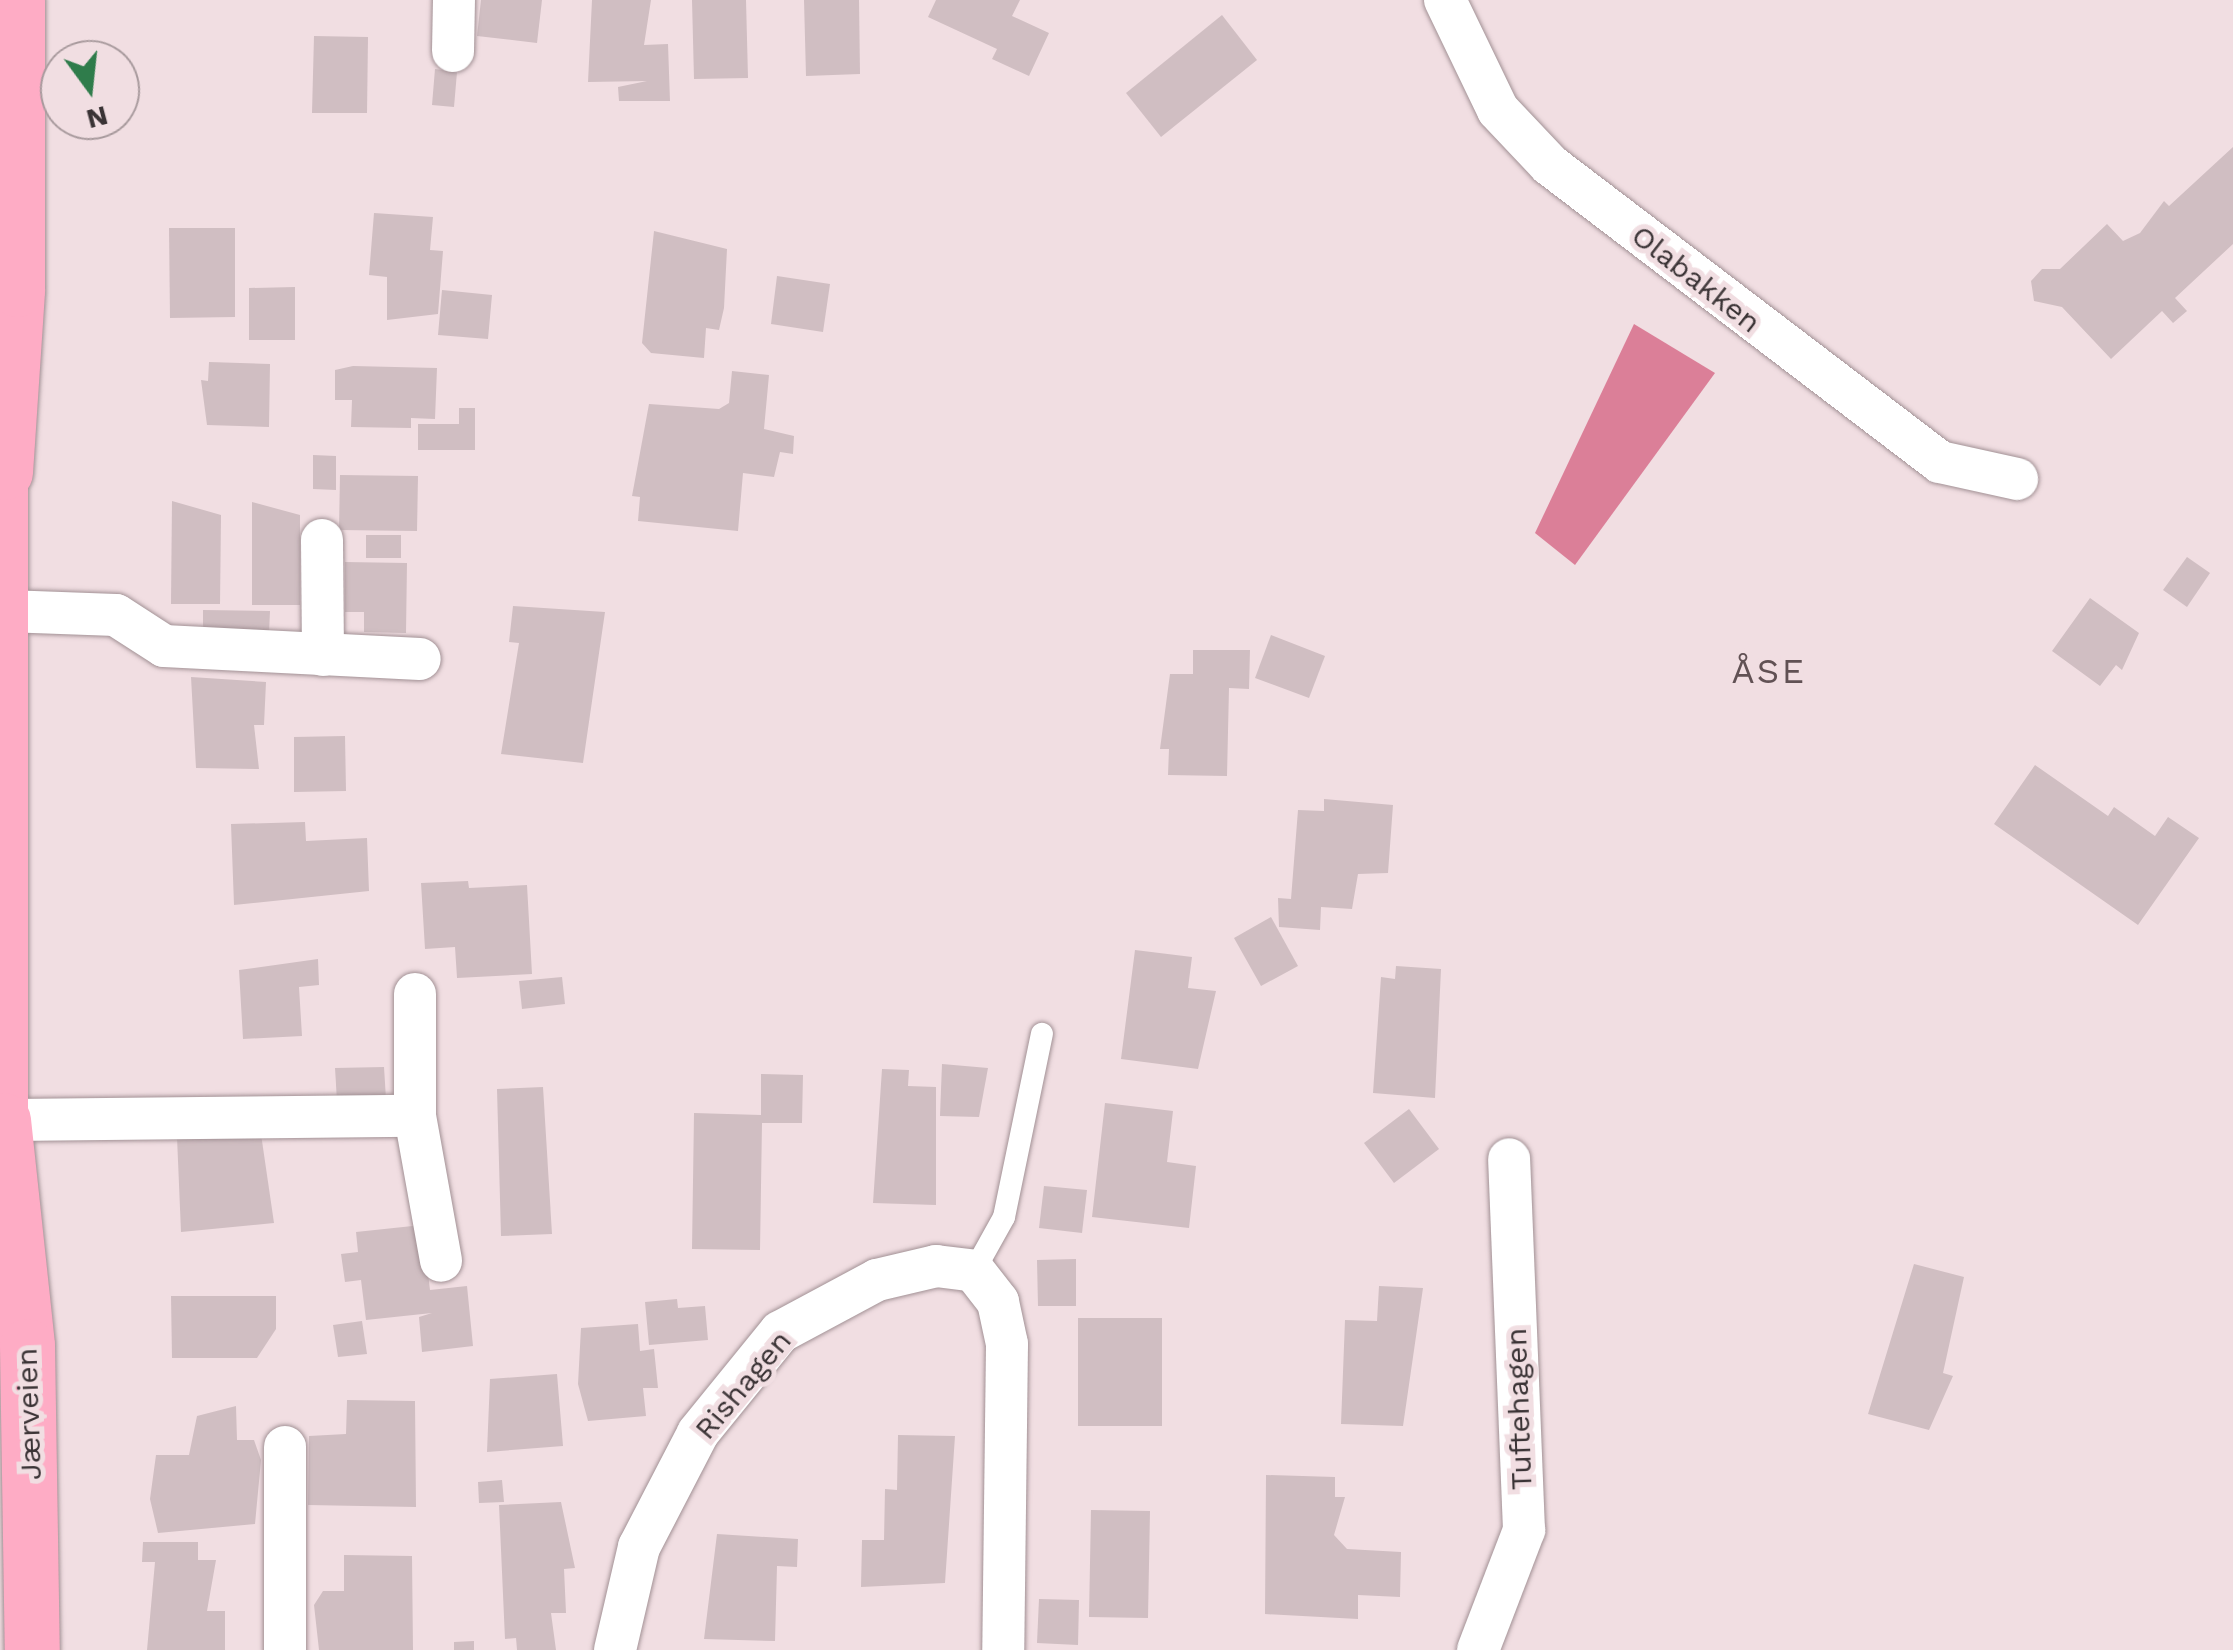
<!DOCTYPE html>
<meta charset="utf-8">
<style>
body{margin:0}
#map{position:relative;width:2233px;height:1650px;overflow:hidden;background:#f1dee2;font-family:"Work Sans",sans-serif}
div>[style]{position:absolute}
[style*='--x']{left:calc(var(--x)*1px);top:calc(var(--y)*1px);width:calc(var(--w)*1px);rotate:calc(var(--a)*1deg)}
.forest>*{inset:0;background:#db7f98}
.building>*{inset:0;background:#d0bec2}
.roads{filter:drop-shadow(0 0 2px #a29195) drop-shadow(0 0 2px #a29195)}
.service>*{height:22px;margin:-11px;padding:0 11px;transform-origin:11px;border-radius:11px;background:#fff}
.minor>*{height:42px;margin:-21px;padding:0 21px;transform-origin:21px;border-radius:21px;background:#fff}
.primary>*{height:55px;margin:-27.5px;padding:0 27.5px;transform-origin:27.5px;border-radius:27.5px;background:#feacc5}
span{translate:-50% -50%;white-space:nowrap;text-align:center;line-height:1.15;-webkit-text-stroke:10px #f1dee2;paint-order:stroke}
.street-label{font-size:30px;color:#3a3335}
.quarter-label{font-size:35px;color:#615154;letter-spacing:2.5px}
.north{position:absolute;left:40px;top:40px;width:100px;height:100px;box-sizing:border-box;background:#f1dee2;border:2px solid #a89a9d;border-radius:50%;rotate:165deg;font-size:28px;font-weight:700;line-height:40px;text-align:center;color:#3a3335}
.north::after{content:'';display:block;margin:auto;width:35px;height:45px;background:#2f7c4b;clip-path:polygon(50% 0,100% 100%,50% 72%,0 100%)}
</style>
<div id="map">
<div class="forest">
<i style="clip-path:polygon(1634px 324px,1715px 373px,1575px 565px,1535px 533px)"></i>
</div>
<div class="building">
<i style="clip-path:polygon(481px 0,542px 0,537px 43px,477px 36px)"></i>
<i style="clip-path:polygon(592px 0,651px 0,644px 45px,668px 44px,670px 101px,619px 101px,618px 87px,647px 81px,588px 82px)"></i>
<i style="clip-path:polygon(692px 0,746px 0,748px 78px,694px 79px)"></i>
<i style="clip-path:polygon(804px 0,859px 0,860px 74px,806px 76px)"></i>
<i style="clip-path:polygon(936px 0,1020px 0,1012px 16px,1049px 33px,1029px 76px,992px 59px,997px 49px,928px 17px)"></i>
<i style="clip-path:polygon(1222px 15px,1257px 60px,1161px 137px,1126px 93px)"></i>
<i style="clip-path:polygon(314px 36px,368px 37px,367px 113px,312px 113px)"></i>
<i style="clip-path:polygon(435px 69px,457px 72px,454px 107px,432px 105px)"></i>
<i style="clip-path:polygon(2233px 147px,2233px 244px,2175px 298px,2187px 311px,2173px 323px,2162px 311px,2111px 359px,2062px 307px,2034px 301px,2031px 281px,2042px 269px,2060px 269px,2107px 224px,2123px 241px,2140px 233px,2164px 201px,2169px 206px)"></i>
<i style="clip-path:polygon(374px 213px,433px 217px,430px 250px,443px 251px,438px 314px,387px 320px,387px 277px,369px 275px)"></i>
<i style="clip-path:polygon(169px 228px,235px 228px,235px 317px,170px 318px)"></i>
<i style="clip-path:polygon(654px 231px,727px 249px,724px 308px,719px 330px,706px 328px,704px 358px,651px 353px,642px 343px)"></i>
<i style="clip-path:polygon(777px 276px,830px 284px,823px 332px,771px 324px)"></i>
<i style="clip-path:polygon(295px 287px,295px 340px,249px 340px,249px 288px)"></i>
<i style="clip-path:polygon(442px 290px,492px 295px,488px 339px,438px 335px)"></i>
<i style="clip-path:polygon(209px 362px,270px 364px,269px 427px,207px 425px,201px 380px,208px 381px)"></i>
<i style="clip-path:polygon(353px 366px,437px 368px,435px 419px,411px 418px,411px 428px,351px 427px,352px 400px,335px 400px,335px 370px)"></i>
<i style="clip-path:polygon(732px 371px,769px 375px,764px 429px,794px 436px,793px 454px,780px 452px,774px 477px,743px 473px,738px 531px,638px 521px,640px 497px,632px 496px,649px 404px,719px 409px,729px 403px)"></i>
<i style="clip-path:polygon(459px 408px,475px 408px,475px 450px,418px 450px,418px 424px,459px 424px)"></i>
<i style="clip-path:polygon(313px 455px,336px 456px,336px 490px,313px 489px)"></i>
<i style="clip-path:polygon(340px 475px,418px 476px,417px 531px,339px 530px)"></i>
<i style="clip-path:polygon(172px 501px,221px 515px,220px 604px,171px 604px)"></i>
<i style="clip-path:polygon(252px 502px,300px 515px,300px 605px,252px 605px)"></i>
<i style="clip-path:polygon(366px 535px,401px 535px,401px 558px,366px 558px)"></i>
<i style="clip-path:polygon(2187px 557px,2210px 573px,2187px 607px,2163px 590px)"></i>
<i style="clip-path:polygon(345px 562px,407px 563px,406px 633px,364px 632px,364px 612px,345px 612px)"></i>
<i style="clip-path:polygon(2090px 598px,2139px 633px,2122px 670px,2116px 665px,2100px 686px,2052px 651px)"></i>
<i style="clip-path:polygon(513px 606px,605px 612px,583px 763px,501px 754px,519px 643px,509px 642px)"></i>
<i style="clip-path:polygon(203px 610px,270px 611px,269px 633px,203px 632px)"></i>
<i style="clip-path:polygon(1271px 635px,1325px 656px,1309px 698px,1255px 678px)"></i>
<i style="clip-path:polygon(1193px 650px,1250px 650px,1249px 689px,1229px 688px,1227px 776px,1168px 775px,1169px 749px,1160px 749px,1170px 674px,1193px 674px)"></i>
<i style="clip-path:polygon(191px 677px,266px 682px,264px 725px,254px 725px,259px 769px,196px 768px)"></i>
<i style="clip-path:polygon(345px 736px,346px 791px,294px 792px,294px 737px)"></i>
<i style="clip-path:polygon(2035px 765px,2108px 816px,2114px 807px,2155px 836px,2168px 817px,2199px 838px,2138px 925px,1994px 824px)"></i>
<i style="clip-path:polygon(1324px 799px,1393px 805px,1388px 873px,1358px 874px,1352px 909px,1321px 907px,1320px 930px,1279px 927px,1278px 898px,1291px 899px,1298px 810px,1324px 811px)"></i>
<i style="clip-path:polygon(305px 822px,306px 841px,367px 838px,369px 891px,234px 905px,231px 824px)"></i>
<i style="clip-path:polygon(468px 881px,469px 888px,527px 885px,532px 974px,457px 978px,455px 947px,425px 949px,421px 883px)"></i>
<i style="clip-path:polygon(1271px 917px,1298px 966px,1261px 986px,1234px 938px)"></i>
<i style="clip-path:polygon(1135px 950px,1192px 957px,1188px 988px,1216px 991px,1198px 1069px,1121px 1059px)"></i>
<i style="clip-path:polygon(318px 959px,319px 985px,299px 987px,302px 1036px,243px 1039px,239px 970px)"></i>
<i style="clip-path:polygon(1396px 966px,1441px 969px,1435px 1098px,1373px 1093px,1381px 977px,1395px 979px)"></i>
<i style="clip-path:polygon(562px 977px,565px 1004px,522px 1009px,519px 981px)"></i>
<i style="clip-path:polygon(942px 1064px,988px 1068px,979px 1117px,940px 1116px)"></i>
<i style="clip-path:polygon(384px 1067px,386px 1099px,337px 1101px,335px 1068px)"></i>
<i style="clip-path:polygon(882px 1069px,909px 1070px,908px 1086px,936px 1087px,936px 1205px,873px 1203px)"></i>
<i style="clip-path:polygon(761px 1074px,803px 1075px,802px 1123px,762px 1123px,760px 1250px,692px 1249px,694px 1113px,761px 1115px)"></i>
<i style="clip-path:polygon(543px 1087px,552px 1234px,501px 1236px,497px 1089px)"></i>
<i style="clip-path:polygon(1105px 1103px,1173px 1111px,1167px 1162px,1196px 1166px,1189px 1228px,1092px 1217px)"></i>
<i style="clip-path:polygon(1409px 1109px,1439px 1149px,1394px 1183px,1364px 1143px)"></i>
<i style="clip-path:polygon(261px 1134px,274px 1223px,181px 1232px,177px 1137px)"></i>
<i style="clip-path:polygon(1044px 1186px,1087px 1190px,1082px 1233px,1039px 1228px)"></i>
<i style="clip-path:polygon(422px 1225px,430px 1290px,467px 1286px,473px 1346px,422px 1352px,419px 1317px,432px 1313px,366px 1320px,361px 1280px,345px 1282px,341px 1254px,358px 1252px,356px 1232px)"></i>
<i style="clip-path:polygon(1076px 1259px,1076px 1306px,1038px 1306px,1037px 1260px)"></i>
<i style="clip-path:polygon(1914px 1264px,1964px 1277px,1943px 1373px,1953px 1376px,1929px 1430px,1868px 1414px)"></i>
<i style="clip-path:polygon(1379px 1286px,1423px 1288px,1403px 1426px,1341px 1424px,1345px 1320px,1377px 1321px)"></i>
<i style="clip-path:polygon(171px 1296px,276px 1296px,276px 1329px,257px 1358px,172px 1358px)"></i>
<i style="clip-path:polygon(677px 1299px,678px 1308px,705px 1306px,708px 1340px,649px 1345px,645px 1302px)"></i>
<i style="clip-path:polygon(1078px 1318px,1162px 1318px,1162px 1426px,1078px 1426px)"></i>
<i style="clip-path:polygon(362px 1321px,367px 1354px,338px 1357px,333px 1325px)"></i>
<i style="clip-path:polygon(638px 1324px,640px 1351px,654px 1349px,658px 1388px,643px 1388px,646px 1416px,588px 1421px,578px 1384px,581px 1328px)"></i>
<i style="clip-path:polygon(557px 1374px,563px 1446px,487px 1452px,490px 1379px)"></i>
<i style="clip-path:polygon(347px 1400px,415px 1401px,416px 1507px,308px 1505px,309px 1436px,346px 1434px)"></i>
<i style="clip-path:polygon(236px 1406px,237px 1440px,254px 1440px,261px 1460px,255px 1524px,158px 1533px,150px 1499px,156px 1455px,189px 1455px,197px 1416px)"></i>
<i style="clip-path:polygon(898px 1435px,955px 1436px,945px 1583px,861px 1587px,862px 1540px,884px 1540px,885px 1489px,897px 1490px)"></i>
<i style="clip-path:polygon(1266px 1475px,1335px 1477px,1335px 1497px,1345px 1497px,1334px 1535px,1347px 1549px,1401px 1552px,1400px 1597px,1358px 1595px,1358px 1619px,1265px 1614px)"></i>
<i style="clip-path:polygon(502px 1480px,504px 1502px,479px 1503px,478px 1482px)"></i>
<i style="clip-path:polygon(561px 1502px,575px 1568px,564px 1569px,566px 1613px,551px 1613px,556px 1650px,517px 1650px,516px 1638px,505px 1639px,499px 1505px)"></i>
<i style="clip-path:polygon(1091px 1510px,1150px 1511px,1148px 1618px,1089px 1617px)"></i>
<i style="clip-path:polygon(717px 1534px,798px 1539px,797px 1567px,777px 1566px,775px 1641px,704px 1639px)"></i>
<i style="clip-path:polygon(143px 1542px,198px 1542px,198px 1560px,216px 1560px,207px 1611px,225px 1611px,225px 1650px,147px 1650px,155px 1562px,142px 1562px)"></i>
<i style="clip-path:polygon(344px 1555px,412px 1556px,413px 1650px,319px 1650px,314px 1605px,323px 1591px,344px 1591px)"></i>
<i style="clip-path:polygon(1039px 1599px,1079px 1600px,1078px 1645px,1037px 1643px)"></i>
<i style="clip-path:polygon(474px 1641px,474px 1650px,454px 1650px,454px 1642px)"></i>
</div>
<div class="roads">
<div class="service">
<i style="--x:974;--y:1271;--w:62;--a:-60.9"></i>
<i style="--x:1004;--y:1217;--w:187;--a:-78.3"></i>
</div>
<div class="minor">
<i style="--x:1445;--y:0;--w:122;--a:64.3"></i>
<i style="--x:1498;--y:110;--w:76;--a:46.6"></i>
<i style="--x:1550;--y:165;--w:490;--a:37.3"></i>
<i style="--x:1940;--y:462;--w:79;--a:12.4"></i>
<i style="--x:453;--y:51;--w:51;--a:-88.9"></i>
<i style="--x:322;--y:540;--w:115;--a:89.5"></i>
<i style="--x:6;--y:611;--w:110;--a:2.1"></i>
<i style="--x:116;--y:615;--w:57;--a:32.9"></i>
<i style="--x:164;--y:646;--w:256;--a:2.9"></i>
<i style="--x:415;--y:994;--w:122;--a:90"></i>
<i style="--x:415;--y:1116;--w:147;--a:79.8"></i>
<i style="--x:3;--y:1120;--w:412;--a:-0.6"></i>
<i style="--x:285;--y:1650;--w:203;--a:-90"></i>
<i style="--x:615;--y:1650;--w:106;--a:-76.9"></i>
<i style="--x:639;--y:1547;--w:128;--a:-62.6"></i>
<i style="--x:698;--y:1433;--w:130;--a:-50.9"></i>
<i style="--x:780;--y:1332;--w:110;--a:-28.2"></i>
<i style="--x:877;--y:1280;--w:61;--a:-13.3"></i>
<i style="--x:936;--y:1266;--w:38;--a:7"></i>
<i style="--x:974;--y:1271;--w:39;--a:52"></i>
<i style="--x:998;--y:1302;--w:43;--a:77.9"></i>
<i style="--x:1007;--y:1344;--w:306;--a:90.7"></i>
<i style="--x:1478;--y:1650;--w:129;--a:-69"></i>
<i style="--x:1524;--y:1530;--w:371;--a:-92.3"></i>
</div>
<div class="primary">
<i style="--x:0;--y:435;--w:705;--a:90"></i>
<i style="--x:5;--y:472;--w:183;--a:-86.2"></i>
<i style="--x:17;--y:289;--w:289;--a:-90"></i>
<i style="--x:3;--y:1120;--w:227;--a:83.9"></i>
<i style="--x:27;--y:1346;--w:304;--a:89.1"></i>
</div>
</div>
<div class="street-label">
<span style="left:1696px;top:279px;rotate:38deg">Olabakken</span>
<span style="left:743px;top:1385px;rotate:-50deg">Rishagen</span>
<span style="left:1519px;top:1409px;rotate:-92deg">Tuftehagen</span>
<span style="left:29px;top:1414px;rotate:-92deg">Jærveien</span>
</div>
<div class="quarter-label">
<span style="left:1769px;top:671px">ÅSE</span>
</div>
<div class="north">N</div>
</div>
